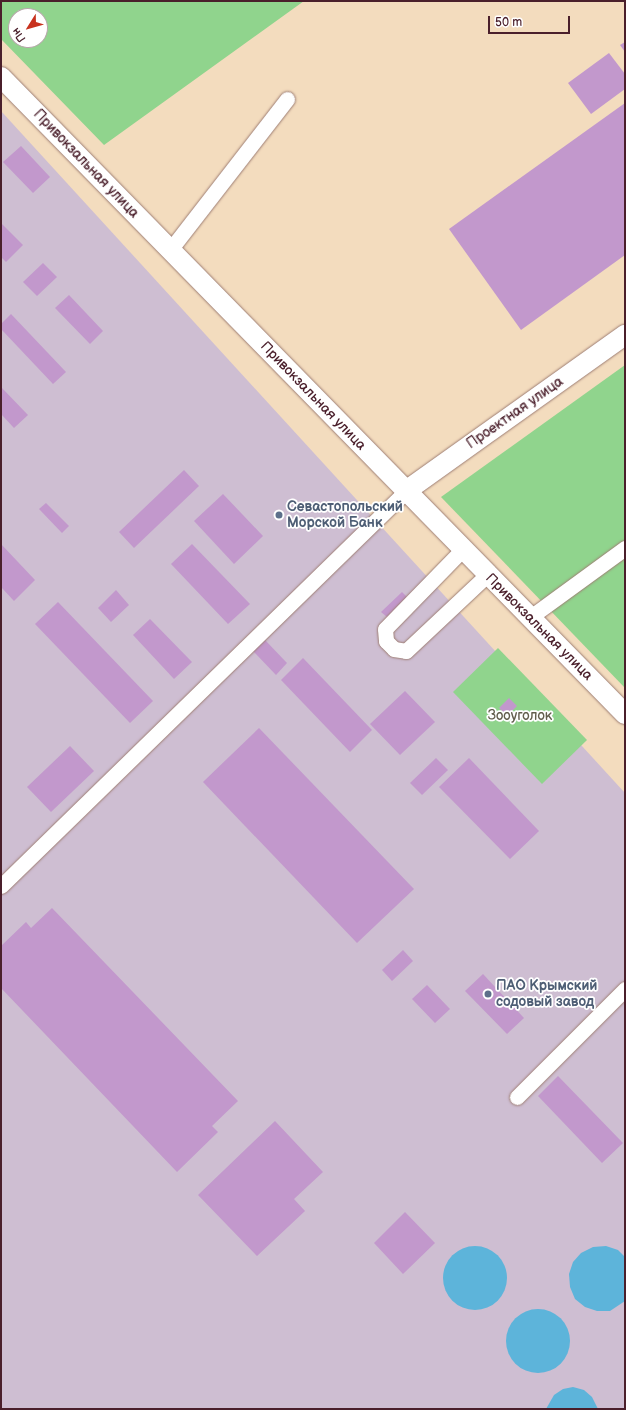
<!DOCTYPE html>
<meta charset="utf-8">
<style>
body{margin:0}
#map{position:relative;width:626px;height:1410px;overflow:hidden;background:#f3dcbe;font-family:"Balsamiq Sans",sans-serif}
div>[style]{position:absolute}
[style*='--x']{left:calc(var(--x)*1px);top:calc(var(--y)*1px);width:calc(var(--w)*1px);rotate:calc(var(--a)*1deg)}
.industrial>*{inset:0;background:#cebed2}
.green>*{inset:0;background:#90d48d}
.water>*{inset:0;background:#5db4da}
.round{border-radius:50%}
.building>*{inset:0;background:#c298cc}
.roads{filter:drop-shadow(0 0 1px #9e7e74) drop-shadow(0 0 1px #9e7e74)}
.minor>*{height:15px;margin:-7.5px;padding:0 7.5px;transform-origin:7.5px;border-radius:7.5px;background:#fff}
.major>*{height:20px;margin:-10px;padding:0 10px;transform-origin:10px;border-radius:10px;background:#fff}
.dots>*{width:11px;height:11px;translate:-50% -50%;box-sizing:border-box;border:2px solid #fff;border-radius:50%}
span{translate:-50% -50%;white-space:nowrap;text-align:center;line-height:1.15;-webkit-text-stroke:3.5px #fff;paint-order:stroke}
.street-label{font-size:14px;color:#4a1f2b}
.service-label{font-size:14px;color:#4e5e75;font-weight:700}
.left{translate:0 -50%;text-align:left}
.park-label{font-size:14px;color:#625e4d}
.frame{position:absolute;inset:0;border:2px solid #4a1f2b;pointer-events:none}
.north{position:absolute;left:8px;top:8px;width:40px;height:40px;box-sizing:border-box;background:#fff;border:1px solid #b7a5aa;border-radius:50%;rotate:233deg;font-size:11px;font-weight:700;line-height:16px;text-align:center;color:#4a1f2b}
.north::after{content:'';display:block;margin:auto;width:14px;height:18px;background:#c8321e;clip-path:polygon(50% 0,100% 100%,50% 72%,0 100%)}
.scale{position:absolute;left:488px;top:16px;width:82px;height:18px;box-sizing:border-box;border:2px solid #4a1f2b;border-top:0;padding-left:5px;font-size:12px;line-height:14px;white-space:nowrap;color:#4a1f2b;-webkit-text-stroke:3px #fff;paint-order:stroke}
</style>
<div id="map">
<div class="industrial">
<i style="clip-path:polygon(1px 111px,625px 793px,625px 1409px,1px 1409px)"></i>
</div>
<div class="green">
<i style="clip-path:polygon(evenodd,1px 1px,304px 1px,104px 145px,1px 39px,1px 1px,16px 16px,40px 16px,40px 40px,16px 40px,16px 16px)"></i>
<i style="clip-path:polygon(625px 365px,625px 688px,441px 497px)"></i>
<i style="clip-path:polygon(498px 648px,587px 740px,542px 784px,453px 692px)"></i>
</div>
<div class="water">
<i class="round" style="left:443px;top:1246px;width:64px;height:64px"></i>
<i style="clip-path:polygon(606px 1246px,618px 1250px,625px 1257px,625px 1301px,610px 1311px,597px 1311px,585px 1307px,575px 1299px,570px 1287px,569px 1274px,573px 1262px,581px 1253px,593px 1247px)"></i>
<i class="round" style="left:506px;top:1309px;width:64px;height:64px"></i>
<i style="clip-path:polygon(573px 1387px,584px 1390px,592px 1397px,598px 1409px,546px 1409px,554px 1395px,563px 1389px)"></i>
</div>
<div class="building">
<i style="clip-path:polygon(625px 42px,625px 52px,620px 45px)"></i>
<i style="clip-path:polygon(609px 53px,625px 74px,625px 89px,591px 114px,568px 83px)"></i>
<i style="clip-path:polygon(625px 103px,625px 255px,521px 330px,449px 229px)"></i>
<i style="clip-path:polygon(21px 146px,50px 177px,33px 193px,3px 162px)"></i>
<i style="clip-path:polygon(1px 223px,23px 245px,6px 262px,1px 257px)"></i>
<i style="clip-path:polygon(43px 263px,57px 277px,37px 296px,23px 282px)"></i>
<i style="clip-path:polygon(69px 295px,103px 331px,90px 344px,55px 308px)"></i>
<i style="clip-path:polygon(11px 314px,66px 372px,53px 384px,1px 329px,1px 324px)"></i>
<i style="clip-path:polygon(1px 387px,28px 415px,14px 428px,1px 414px)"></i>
<i style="clip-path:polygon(184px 470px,199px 486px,134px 548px,119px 532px)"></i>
<i style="clip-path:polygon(223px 494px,263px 536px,234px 564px,194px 521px)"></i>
<i style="clip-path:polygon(46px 503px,69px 526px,62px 533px,39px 509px)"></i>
<i style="clip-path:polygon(1px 544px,35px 580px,14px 601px,1px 587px)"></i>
<i style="clip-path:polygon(192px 544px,250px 604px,228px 624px,171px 564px)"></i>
<i style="clip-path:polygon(116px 590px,129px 605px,111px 622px,98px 608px)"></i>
<i style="clip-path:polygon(402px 592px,407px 597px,387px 617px,381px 612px)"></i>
<i style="clip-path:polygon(58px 602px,153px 701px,130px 723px,35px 624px)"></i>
<i style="clip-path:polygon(150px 619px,192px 662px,174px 679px,133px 635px)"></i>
<i style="clip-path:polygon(265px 640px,287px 663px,276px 675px,253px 651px)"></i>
<i style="clip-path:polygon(303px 658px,372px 730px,350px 752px,281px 680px)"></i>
<i style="clip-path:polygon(405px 691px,435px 722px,400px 755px,370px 724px)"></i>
<i style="clip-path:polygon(509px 698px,517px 706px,507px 716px,499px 708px)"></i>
<i style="clip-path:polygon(259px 728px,414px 889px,357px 943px,203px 782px)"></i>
<i style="clip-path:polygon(70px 746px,94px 771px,51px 812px,27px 787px)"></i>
<i style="clip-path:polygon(436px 758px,448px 770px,422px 795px,410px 783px)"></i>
<i style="clip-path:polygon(469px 758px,539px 831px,510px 859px,439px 787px)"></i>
<i style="clip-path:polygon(52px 908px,238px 1101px,212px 1126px,218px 1132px,177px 1172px,1px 988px,1px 946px,26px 922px,31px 928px)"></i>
<i style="clip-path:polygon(403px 950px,413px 961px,392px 981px,382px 970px)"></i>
<i style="clip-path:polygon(483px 974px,524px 1018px,507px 1034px,465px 991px)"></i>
<i style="clip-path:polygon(427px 985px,450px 1009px,435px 1023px,412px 999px)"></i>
<i style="clip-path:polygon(558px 1076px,623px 1143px,602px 1163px,538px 1096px)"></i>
<i style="clip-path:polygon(275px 1121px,323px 1172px,294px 1199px,305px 1211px,257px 1256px,198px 1195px)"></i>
<i style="clip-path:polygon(405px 1212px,435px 1243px,403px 1274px,374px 1243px)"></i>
</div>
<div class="roads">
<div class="minor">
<i style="--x:170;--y:250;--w:191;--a:-52.2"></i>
<i style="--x:462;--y:550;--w:110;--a:134.3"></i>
<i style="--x:385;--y:629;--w:12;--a:85"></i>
<i style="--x:386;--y:641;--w:11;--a:45"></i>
<i style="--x:394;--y:649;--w:12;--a:9"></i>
<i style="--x:406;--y:651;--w:111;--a:-43.2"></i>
<i style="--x:529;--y:618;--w:119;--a:-36.1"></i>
<i style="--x:1;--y:886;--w:566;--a:-44.28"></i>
<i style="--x:517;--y:1097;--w:153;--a:-45"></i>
</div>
<div class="major">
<i style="--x:1;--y:77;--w:892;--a:45.59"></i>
<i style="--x:406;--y:491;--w:269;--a:-35.5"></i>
</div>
</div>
<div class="dots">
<i style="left:279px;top:515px;background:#5c6f8a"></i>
<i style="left:488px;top:994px;background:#5c6f8a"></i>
</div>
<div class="street-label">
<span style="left:86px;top:164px;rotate:46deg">Привокзальная улица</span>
<span style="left:313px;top:396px;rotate:46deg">Привокзальная улица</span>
<span style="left:515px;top:413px;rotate:-35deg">Проектная улица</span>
<span style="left:539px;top:627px;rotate:45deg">Привокзальная улица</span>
</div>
<div class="service-label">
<span class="left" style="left:287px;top:515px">Севастопольский<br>Морской Банк</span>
<span class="left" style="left:496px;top:994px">ПАО Крымский<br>содовый завод</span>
</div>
<div class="park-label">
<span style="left:520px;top:716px">Зооуголок</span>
</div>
<div class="frame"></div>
<div class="north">Пн</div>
<div class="scale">50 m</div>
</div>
